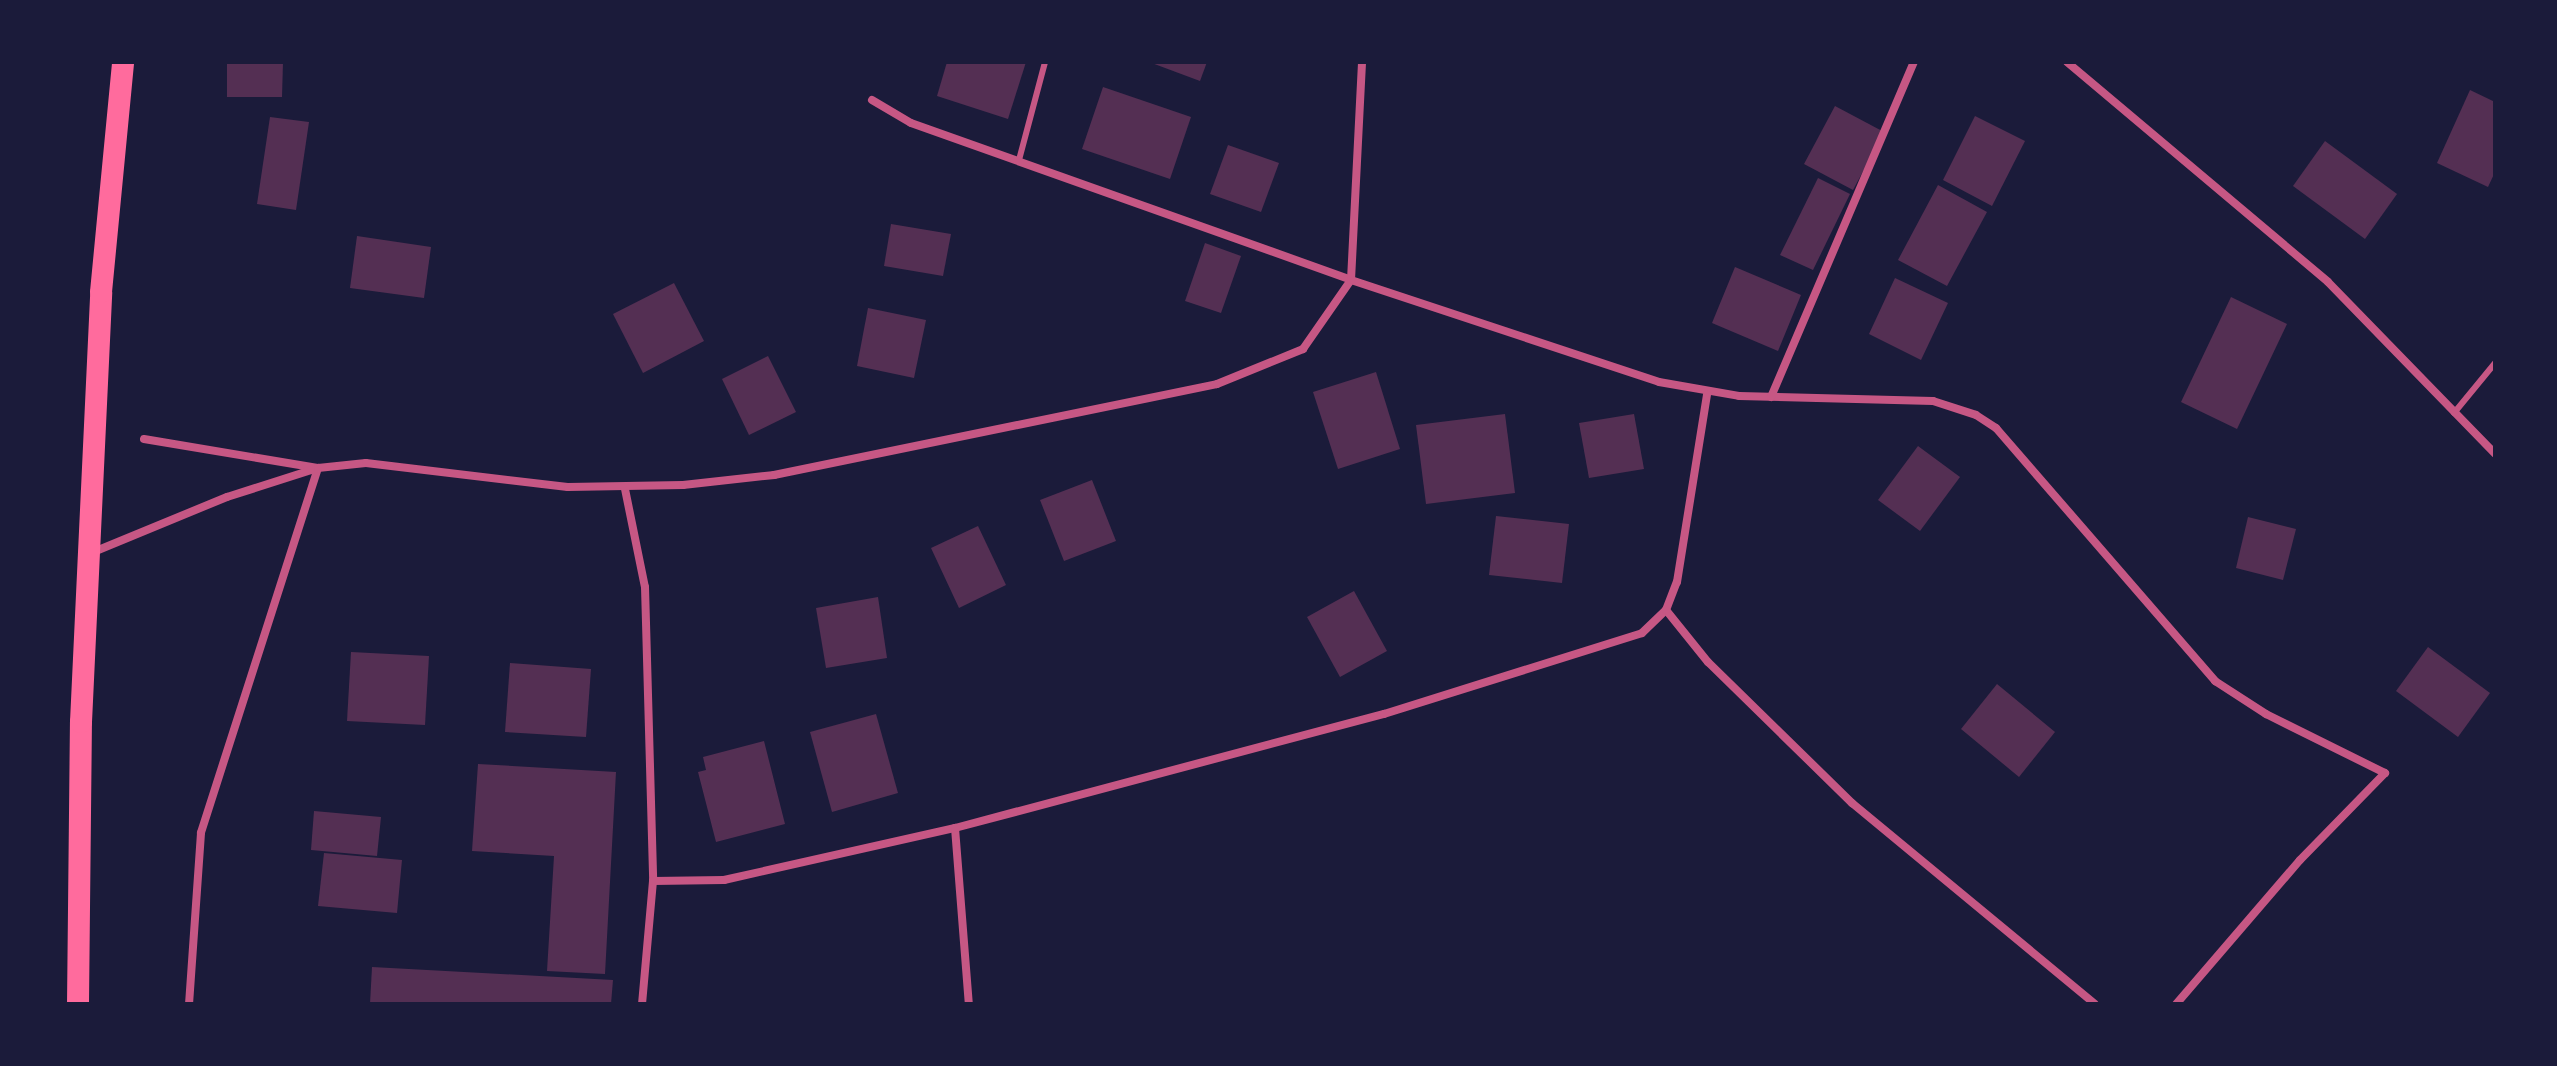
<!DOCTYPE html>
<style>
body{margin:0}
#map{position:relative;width:2557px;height:1066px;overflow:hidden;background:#1b1b3a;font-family:Barlow,sans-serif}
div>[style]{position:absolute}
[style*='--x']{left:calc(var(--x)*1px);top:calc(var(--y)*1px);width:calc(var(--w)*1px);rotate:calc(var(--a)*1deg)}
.building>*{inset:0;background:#542f53}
.service>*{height:6px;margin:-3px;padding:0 3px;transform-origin:3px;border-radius:3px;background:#c65784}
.minor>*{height:8px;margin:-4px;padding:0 4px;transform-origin:4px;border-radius:4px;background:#c65784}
.trunk>*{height:22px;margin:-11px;padding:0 11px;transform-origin:11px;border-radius:11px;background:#ff6b9d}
span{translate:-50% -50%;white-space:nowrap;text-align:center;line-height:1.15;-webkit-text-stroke:6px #1b1b3a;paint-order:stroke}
.frame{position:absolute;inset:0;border:64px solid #1b1b3a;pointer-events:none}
</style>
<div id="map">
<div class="building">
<i style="clip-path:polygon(227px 62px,283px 62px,282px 97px,227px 97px)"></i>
<i style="clip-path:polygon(947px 62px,1026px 62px,1008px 119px,937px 96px)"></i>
<i style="clip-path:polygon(1149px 62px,1207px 62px,1200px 81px)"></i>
<i style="clip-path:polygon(1103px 87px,1191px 117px,1170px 179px,1082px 149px)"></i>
<i style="clip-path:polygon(2470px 90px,2495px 102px,2495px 172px,2488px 187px,2437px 163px)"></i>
<i style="clip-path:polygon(1835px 106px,1884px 132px,1853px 190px,1804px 164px)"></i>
<i style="clip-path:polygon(1975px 116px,2025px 141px,1992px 206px,1943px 180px)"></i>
<i style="clip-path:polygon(270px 117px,309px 122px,296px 210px,257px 204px)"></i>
<i style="clip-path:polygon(2325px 141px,2397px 194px,2365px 239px,2293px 186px)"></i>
<i style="clip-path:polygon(1228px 145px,1279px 163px,1261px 212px,1210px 194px)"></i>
<i style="clip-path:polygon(1818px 178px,1850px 194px,1813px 270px,1780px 255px)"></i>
<i style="clip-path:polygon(1938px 185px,1987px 212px,1947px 286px,1898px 260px)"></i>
<i style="clip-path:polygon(891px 224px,951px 234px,943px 276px,884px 266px)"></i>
<i style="clip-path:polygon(357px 236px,431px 247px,424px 298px,350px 288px)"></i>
<i style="clip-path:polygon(1205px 243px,1241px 256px,1221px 313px,1185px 301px)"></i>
<i style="clip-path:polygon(1735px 267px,1801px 295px,1778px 351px,1712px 323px)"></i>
<i style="clip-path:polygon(1895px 278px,1948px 303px,1921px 360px,1869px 334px)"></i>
<i style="clip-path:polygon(674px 283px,704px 341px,643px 373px,613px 314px)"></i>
<i style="clip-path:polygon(2231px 297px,2287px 324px,2237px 429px,2181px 402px)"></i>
<i style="clip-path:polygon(868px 308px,926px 320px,914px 378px,857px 366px)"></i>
<i style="clip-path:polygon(768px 356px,796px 412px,749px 435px,722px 379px)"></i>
<i style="clip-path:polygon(1376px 372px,1400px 449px,1338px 469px,1313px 392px)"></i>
<i style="clip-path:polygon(1505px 414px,1515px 493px,1426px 504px,1416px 425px)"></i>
<i style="clip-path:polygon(1634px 414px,1644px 469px,1589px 478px,1579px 423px)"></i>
<i style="clip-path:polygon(1918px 446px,1960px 477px,1920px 531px,1878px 500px)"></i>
<i style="clip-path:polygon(1092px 480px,1116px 541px,1064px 561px,1040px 500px)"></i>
<i style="clip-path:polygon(1496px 516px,1569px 524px,1562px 583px,1489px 575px)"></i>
<i style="clip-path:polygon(2248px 517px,2296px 529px,2283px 580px,2236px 568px)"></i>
<i style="clip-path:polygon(978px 526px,1006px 585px,959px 608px,931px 548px)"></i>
<i style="clip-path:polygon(1354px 591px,1387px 651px,1340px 677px,1307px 617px)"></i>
<i style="clip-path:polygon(878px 597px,887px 658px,826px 668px,816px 608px)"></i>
<i style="clip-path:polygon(2428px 647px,2490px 693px,2458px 737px,2396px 691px)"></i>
<i style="clip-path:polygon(351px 652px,429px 656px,425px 725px,347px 721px)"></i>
<i style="clip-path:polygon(510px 663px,591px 669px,586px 737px,505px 732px)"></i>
<i style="clip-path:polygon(1997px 684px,2055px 732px,2019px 777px,1961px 729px)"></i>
<i style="clip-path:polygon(876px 714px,898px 793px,832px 812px,810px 732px)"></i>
<i style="clip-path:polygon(764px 741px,785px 824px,716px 842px,698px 772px,706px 770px,703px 757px)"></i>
<i style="clip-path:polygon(478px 764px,616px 772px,605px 974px,547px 971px,554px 856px,472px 851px)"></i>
<i style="clip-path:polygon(314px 811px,381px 817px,377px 856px,311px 850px)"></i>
<i style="clip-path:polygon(324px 853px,402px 860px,397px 913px,318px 906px)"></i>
<i style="clip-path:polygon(372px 967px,613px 980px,611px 1004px,370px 1004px)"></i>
</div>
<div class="service">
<i style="--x:1019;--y:160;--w:101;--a:-75.1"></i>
<i style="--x:2454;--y:413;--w:65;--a:-50.6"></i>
</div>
<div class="minor">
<i style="--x:2067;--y:62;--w:341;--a:40.1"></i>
<i style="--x:2328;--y:282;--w:240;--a:45.8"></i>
<i style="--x:872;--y:100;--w:45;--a:30.5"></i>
<i style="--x:911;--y:123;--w:467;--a:19.6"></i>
<i style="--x:1351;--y:280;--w:324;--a:18.3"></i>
<i style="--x:1659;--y:382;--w:81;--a:9.9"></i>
<i style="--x:1739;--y:396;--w:194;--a:1.5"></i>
<i style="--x:1933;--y:401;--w:45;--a:18"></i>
<i style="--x:1976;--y:415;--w:24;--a:33"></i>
<i style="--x:1996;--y:428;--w:335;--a:49.1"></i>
<i style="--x:2215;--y:681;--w:61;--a:32.9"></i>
<i style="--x:2266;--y:714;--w:133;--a:26.4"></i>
<i style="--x:2385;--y:773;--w:122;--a:134.3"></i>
<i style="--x:2300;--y:860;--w:190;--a:130.7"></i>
<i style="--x:1771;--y:397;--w:364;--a:-66.9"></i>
<i style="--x:144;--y:439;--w:176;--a:9.5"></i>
<i style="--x:318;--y:468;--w:383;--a:107.8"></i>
<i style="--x:201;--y:833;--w:171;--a:94"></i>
<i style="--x:625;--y:489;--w:100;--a:78.5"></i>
<i style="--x:645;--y:587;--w:294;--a:88.4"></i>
<i style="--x:653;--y:881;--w:123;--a:95.1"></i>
<i style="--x:91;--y:553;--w:147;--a:-22.4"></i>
<i style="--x:227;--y:497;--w:96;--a:-17.7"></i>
<i style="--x:318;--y:468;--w:48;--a:-5.9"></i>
<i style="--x:366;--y:463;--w:203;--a:6.8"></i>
<i style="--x:568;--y:487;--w:115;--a:-1"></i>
<i style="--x:683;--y:485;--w:92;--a:-6.3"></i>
<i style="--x:774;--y:475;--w:452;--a:-11.6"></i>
<i style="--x:1217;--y:384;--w:93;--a:-22.1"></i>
<i style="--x:1303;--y:349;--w:84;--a:-55.2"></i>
<i style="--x:1351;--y:280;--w:218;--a:-87.1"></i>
<i style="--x:1666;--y:610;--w:67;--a:51.1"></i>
<i style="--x:1708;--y:662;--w:202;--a:44.4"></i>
<i style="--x:1852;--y:803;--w:315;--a:39.6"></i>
<i style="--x:955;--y:828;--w:177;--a:85.5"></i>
<i style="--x:653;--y:881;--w:71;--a:-0.8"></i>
<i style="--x:724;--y:880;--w:237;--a:-12.7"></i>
<i style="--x:955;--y:828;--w:444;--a:-14.9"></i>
<i style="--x:1384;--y:714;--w:270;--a:-17.4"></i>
<i style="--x:1642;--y:633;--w:33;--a:-44"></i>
<i style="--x:1666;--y:610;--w:30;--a:-69"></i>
<i style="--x:1677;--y:582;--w:190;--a:-80.9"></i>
</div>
<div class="trunk">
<i style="--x:78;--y:1004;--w:282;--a:-89.4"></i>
<i style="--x:81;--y:722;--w:430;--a:-87.3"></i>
<i style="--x:101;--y:292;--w:231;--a:-84.5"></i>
</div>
<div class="frame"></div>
</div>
